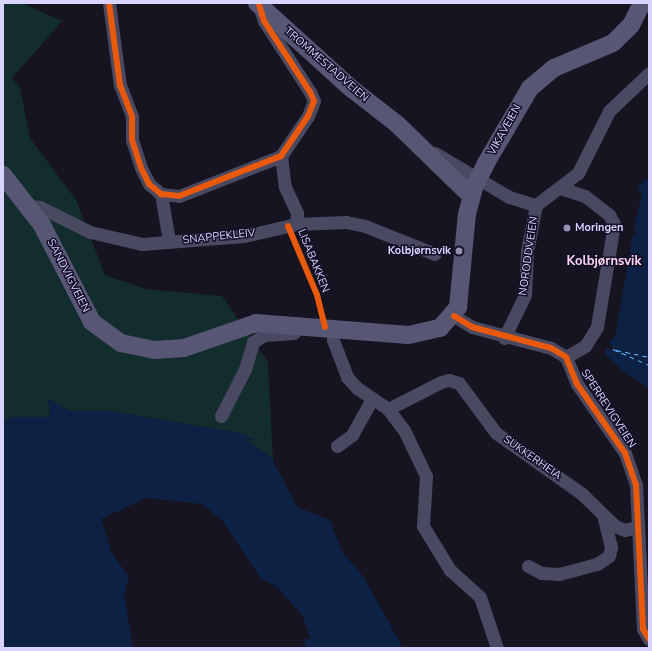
<!DOCTYPE html>
<meta charset="utf-8">
<style>
body{margin:0}
#map{position:relative;width:652px;height:651px;overflow:hidden;background:#161421;font-family:"Nunito Sans",sans-serif}
div>[style]{position:absolute}
[style*='--x']{left:calc(var(--x)*1px);top:calc(var(--y)*1px);width:calc(var(--w)*1px);rotate:calc(var(--a)*1deg)}
.green>*{inset:0;background:#132c2d}
.water>*{inset:0;background:#0d2144}
.ferry>*{height:1px;margin-top:-0.5px;transform-origin:0;background:repeating-linear-gradient(90deg,#62b6ff 0 5px,transparent 0 9px)}
.street>*{height:13px;margin:-6.5px;padding:0 6.5px;transform-origin:6.5px;border-radius:6.5px;background:#4a4962}
.secondary>*{height:18px;margin:-9px;padding:0 9px;transform-origin:9px;border-radius:9px;background:#575674}
.secondary-bridge>*{height:18px;margin:-9px;padding:0 9px;transform-origin:9px;border-radius:9px;background:#575674}
.cycleway>*{height:6px;margin:-3px;padding:0 3px;transform-origin:3px;border-radius:3px;background:#e8590c}
.dots>*{width:11px;height:11px;translate:-50% -50%;box-sizing:border-box;border:2px solid #130f26;border-radius:50%}
span{translate:-50% -50%;white-space:nowrap;text-align:center;line-height:1.15;-webkit-text-stroke:3px #130f26;paint-order:stroke}
.street-label{font-size:11px;color:#d9d4ff}
.poi-label{font-size:11px;color:#d9d4ff;font-weight:700}
.left{translate:0 -50%;text-align:left}
.right{translate:-100% -50%;text-align:right}
.quarter-label{font-size:13px;color:#ffd6f0;font-weight:700}
.frame{position:absolute;inset:0;border:4px solid #d9d4ff;pointer-events:none}
</style>
<div id="map">
<div class="green">
<i style="clip-path:polygon(3px 3px,22px 3px,62px 21px,12px 78px,20px 88px,30px 138px,76px 200px,105px 275px,145px 289px,222px 296px,268px 362px,273px 461px,244px 439px,254px 440px,239px 433px,111px 411px,70px 411px,48px 399px,50px 417px,10px 417px,8px 423px,3px 421px)"></i>
</div>
<div class="water">
<i style="clip-path:polygon(649px 178px,649px 388px,624px 372px,606px 355px,606px 349px,613px 349px,609px 341px,615px 338px,633px 234px,638px 234px,634px 228px,642px 193px,637px 186px)"></i>
<i style="clip-path:polygon(48px 399px,70px 411px,111px 411px,239px 433px,256px 440px,245px 439px,271px 457px,297px 507px,330px 520px,342px 552px,363px 576px,403px 648px,307px 648px,302px 639px,311px 639px,302px 615px,276px 586px,261px 579px,222px 520px,202px 504px,146px 498px,101px 519px,112px 553px,129px 577px,124px 595px,133px 648px,3px 648px,3px 421px,8px 423px,9px 417px,50px 417px)"></i>
</div>
<div class="ferry">
<i style="--x:613;--y:349;--w:39;--a:24"></i>
<i style="--x:616;--y:350;--w:34;--a:12"></i>
</div>
<div class="street">
<i style="--x:109;--y:3;--w:83;--a:82.4"></i>
<i style="--x:120;--y:85;--w:34;--a:69"></i>
<i style="--x:132;--y:117;--w:23;--a:90"></i>
<i style="--x:132;--y:140;--w:29;--a:72"></i>
<i style="--x:141;--y:168;--w:18;--a:63"></i>
<i style="--x:149;--y:184;--w:16;--a:40"></i>
<i style="--x:161;--y:194;--w:18;--a:6"></i>
<i style="--x:179;--y:196;--w:110;--a:-21.4"></i>
<i style="--x:281;--y:156;--w:48;--a:-56"></i>
<i style="--x:308;--y:116;--w:16;--a:-68"></i>
<i style="--x:314;--y:101;--w:10;--a:-114"></i>
<i style="--x:310;--y:92;--w:85;--a:-122.9"></i>
<i style="--x:264;--y:21;--w:17;--a:-107"></i>
<i style="--x:435;--y:153;--w:86;--a:30.7"></i>
<i style="--x:509;--y:197;--w:28;--a:17"></i>
<i style="--x:281;--y:156;--w:31;--a:83"></i>
<i style="--x:285;--y:187;--w:29;--a:65"></i>
<i style="--x:297;--y:213;--w:11;--a:95"></i>
<i style="--x:560;--y:188;--w:26;--a:18"></i>
<i style="--x:585;--y:196;--w:31;--a:38"></i>
<i style="--x:609;--y:215;--w:10;--a:61"></i>
<i style="--x:614;--y:224;--w:104;--a:99.4"></i>
<i style="--x:597;--y:327;--w:22;--a:122"></i>
<i style="--x:585;--y:346;--w:22;--a:150"></i>
<i style="--x:161;--y:194;--w:48;--a:80.3"></i>
<i style="--x:28;--y:206;--w:12;--a:5"></i>
<i style="--x:40;--y:207;--w:56;--a:26.6"></i>
<i style="--x:90;--y:232;--w:53;--a:13"></i>
<i style="--x:142;--y:244;--w:102;--a:-4.5"></i>
<i style="--x:244;--y:236;--w:53;--a:-13"></i>
<i style="--x:296;--y:224;--w:50;--a:-2.3"></i>
<i style="--x:346;--y:222;--w:19;--a:12"></i>
<i style="--x:365;--y:226;--w:75;--a:21.8"></i>
<i style="--x:454;--y:316;--w:21;--a:31"></i>
<i style="--x:472;--y:327;--w:82;--a:14.9"></i>
<i style="--x:551;--y:348;--w:17;--a:31"></i>
<i style="--x:566;--y:357;--w:29;--a:68"></i>
<i style="--x:577;--y:384;--w:84;--a:55.2"></i>
<i style="--x:625;--y:453;--w:34;--a:71"></i>
<i style="--x:636;--y:485;--w:144;--a:87.2"></i>
<i style="--x:643;--y:629;--w:12;--a:59"></i>
<i style="--x:333;--y:328;--w:12;--a:90"></i>
<i style="--x:333;--y:340;--w:40;--a:69"></i>
<i style="--x:347;--y:377;--w:15;--a:48"></i>
<i style="--x:357;--y:388;--w:37;--a:34"></i>
<i style="--x:388;--y:409;--w:26;--a:53"></i>
<i style="--x:404;--y:430;--w:51;--a:64.4"></i>
<i style="--x:426;--y:476;--w:50;--a:93.4"></i>
<i style="--x:423;--y:526;--w:52;--a:58.5"></i>
<i style="--x:450;--y:570;--w:40;--a:42"></i>
<i style="--x:480;--y:597;--w:54;--a:71.6"></i>
<i style="--x:504;--y:338;--w:48;--a:-64"></i>
<i style="--x:525;--y:295;--w:43;--a:-87.3"></i>
<i style="--x:527;--y:252;--w:48;--a:-79.2"></i>
<i style="--x:536;--y:205;--w:53;--a:-37.3"></i>
<i style="--x:578;--y:173;--w:69;--a:-63.4"></i>
<i style="--x:609;--y:111;--w:55;--a:-43.5"></i>
<i style="--x:388;--y:409;--w:59;--a:-27"></i>
<i style="--x:441;--y:382;--w:8;--a:-14"></i>
<i style="--x:449;--y:380;--w:10;--a:17"></i>
<i style="--x:459;--y:383;--w:62;--a:53.5"></i>
<i style="--x:496;--y:433;--w:105;--a:35.3"></i>
<i style="--x:582;--y:494;--w:46;--a:44.1"></i>
<i style="--x:615;--y:526;--w:11;--a:22"></i>
<i style="--x:625;--y:530;--w:12;--a:-14"></i>
<i style="--x:221;--y:416;--w:53;--a:-62.9"></i>
<i style="--x:245;--y:369;--w:28;--a:-73"></i>
<i style="--x:253;--y:342;--w:13;--a:-32"></i>
<i style="--x:264;--y:335;--w:30;--a:-4"></i>
<i style="--x:337;--y:446;--w:19;--a:-36"></i>
<i style="--x:352;--y:435;--w:41;--a:-60.9"></i>
<i style="--x:528;--y:566;--w:15;--a:28"></i>
<i style="--x:541;--y:573;--w:18;--a:3"></i>
<i style="--x:559;--y:574;--w:39;--a:-15"></i>
<i style="--x:597;--y:564;--w:14;--a:-34"></i>
<i style="--x:609;--y:556;--w:9;--a:-77"></i>
<i style="--x:611;--y:547;--w:33;--a:-104"></i>
</div>
<div class="secondary">
<i style="--x:257;--y:3;--w:128;--a:42.2"></i>
<i style="--x:352;--y:89;--w:57;--a:37.9"></i>
<i style="--x:397;--y:124;--w:102;--a:44.2"></i>
<i style="--x:486;--y:163;--w:87;--a:-59.6"></i>
<i style="--x:530;--y:88;--w:31;--a:-40"></i>
<i style="--x:554;--y:68;--w:64;--a:-23"></i>
<i style="--x:613;--y:43;--w:25;--a:-45"></i>
<i style="--x:631;--y:25;--w:25;--a:-63"></i>
<i style="--x:3;--y:175;--w:63;--a:52"></i>
<i style="--x:42;--y:225;--w:109;--a:62.7"></i>
<i style="--x:92;--y:322;--w:36;--a:36"></i>
<i style="--x:121;--y:343;--w:34;--a:12"></i>
<i style="--x:154;--y:350;--w:30;--a:-4"></i>
<i style="--x:184;--y:348;--w:76;--a:-19.1"></i>
<i style="--x:256;--y:323;--w:153;--a:4.5"></i>
<i style="--x:409;--y:335;--w:32;--a:-13"></i>
<i style="--x:440;--y:328;--w:28;--a:-49"></i>
<i style="--x:458;--y:307;--w:93;--a:-84.5"></i>
<i style="--x:467;--y:214;--w:28;--a:-75"></i>
</div>
<div class="secondary-bridge">
<i style="--x:474;--y:187;--w:27;--a:-63"></i>
</div>
<div class="cycleway">
<i style="--x:109;--y:3;--w:83;--a:82.4"></i>
<i style="--x:120;--y:85;--w:34;--a:69"></i>
<i style="--x:132;--y:117;--w:23;--a:90"></i>
<i style="--x:132;--y:140;--w:29;--a:72"></i>
<i style="--x:141;--y:168;--w:18;--a:63"></i>
<i style="--x:149;--y:184;--w:16;--a:40"></i>
<i style="--x:161;--y:194;--w:18;--a:6"></i>
<i style="--x:179;--y:196;--w:110;--a:-21.4"></i>
<i style="--x:281;--y:156;--w:48;--a:-56"></i>
<i style="--x:308;--y:116;--w:16;--a:-68"></i>
<i style="--x:314;--y:101;--w:10;--a:-114"></i>
<i style="--x:310;--y:92;--w:85;--a:-122.9"></i>
<i style="--x:264;--y:21;--w:17;--a:-107"></i>
<i style="--x:288;--y:226;--w:75;--a:67.2"></i>
<i style="--x:317;--y:295;--w:33;--a:76"></i>
<i style="--x:454;--y:316;--w:21;--a:31"></i>
<i style="--x:472;--y:327;--w:82;--a:14.9"></i>
<i style="--x:551;--y:348;--w:17;--a:31"></i>
<i style="--x:566;--y:357;--w:29;--a:68"></i>
<i style="--x:577;--y:384;--w:84;--a:55.2"></i>
<i style="--x:625;--y:453;--w:34;--a:71"></i>
<i style="--x:636;--y:485;--w:144;--a:87.2"></i>
<i style="--x:643;--y:629;--w:12;--a:59"></i>
</div>
<div class="dots">
<i style="left:567px;top:228px;background:#9591b1"></i>
<i style="left:459px;top:251px;background:#9591b1"></i>
</div>
<div class="street-label">
<span style="left:326px;top:65px;rotate:41deg">TROMMESTADVEIEN</span>
<span style="left:505px;top:130px;rotate:-61deg">VIKAVEIEN</span>
<span style="left:219px;top:237px;rotate:-6deg">SNAPPEKLEIV</span>
<span style="left:529px;top:256px;rotate:-82deg">NORODDVEIEN</span>
<span style="left:313px;top:261px;rotate:68deg">LISABAKKEN</span>
<span style="left:68px;top:276px;rotate:63deg">SANDVIGVEIEN</span>
<span style="left:608px;top:409px;rotate:57deg">SPERREVIGVEIEN</span>
<span style="left:532px;top:458px;rotate:35deg">SUKKERHEIA</span>
</div>
<div class="poi-label">
<span class="left" style="left:575px;top:228px">Moringen</span>
<span class="right" style="left:451px;top:251px">Kolbjørnsvik</span>
</div>
<div class="quarter-label">
<span style="left:604px;top:261px">Kolbjørnsvik</span>
</div>
<div class="frame"></div>
</div>
